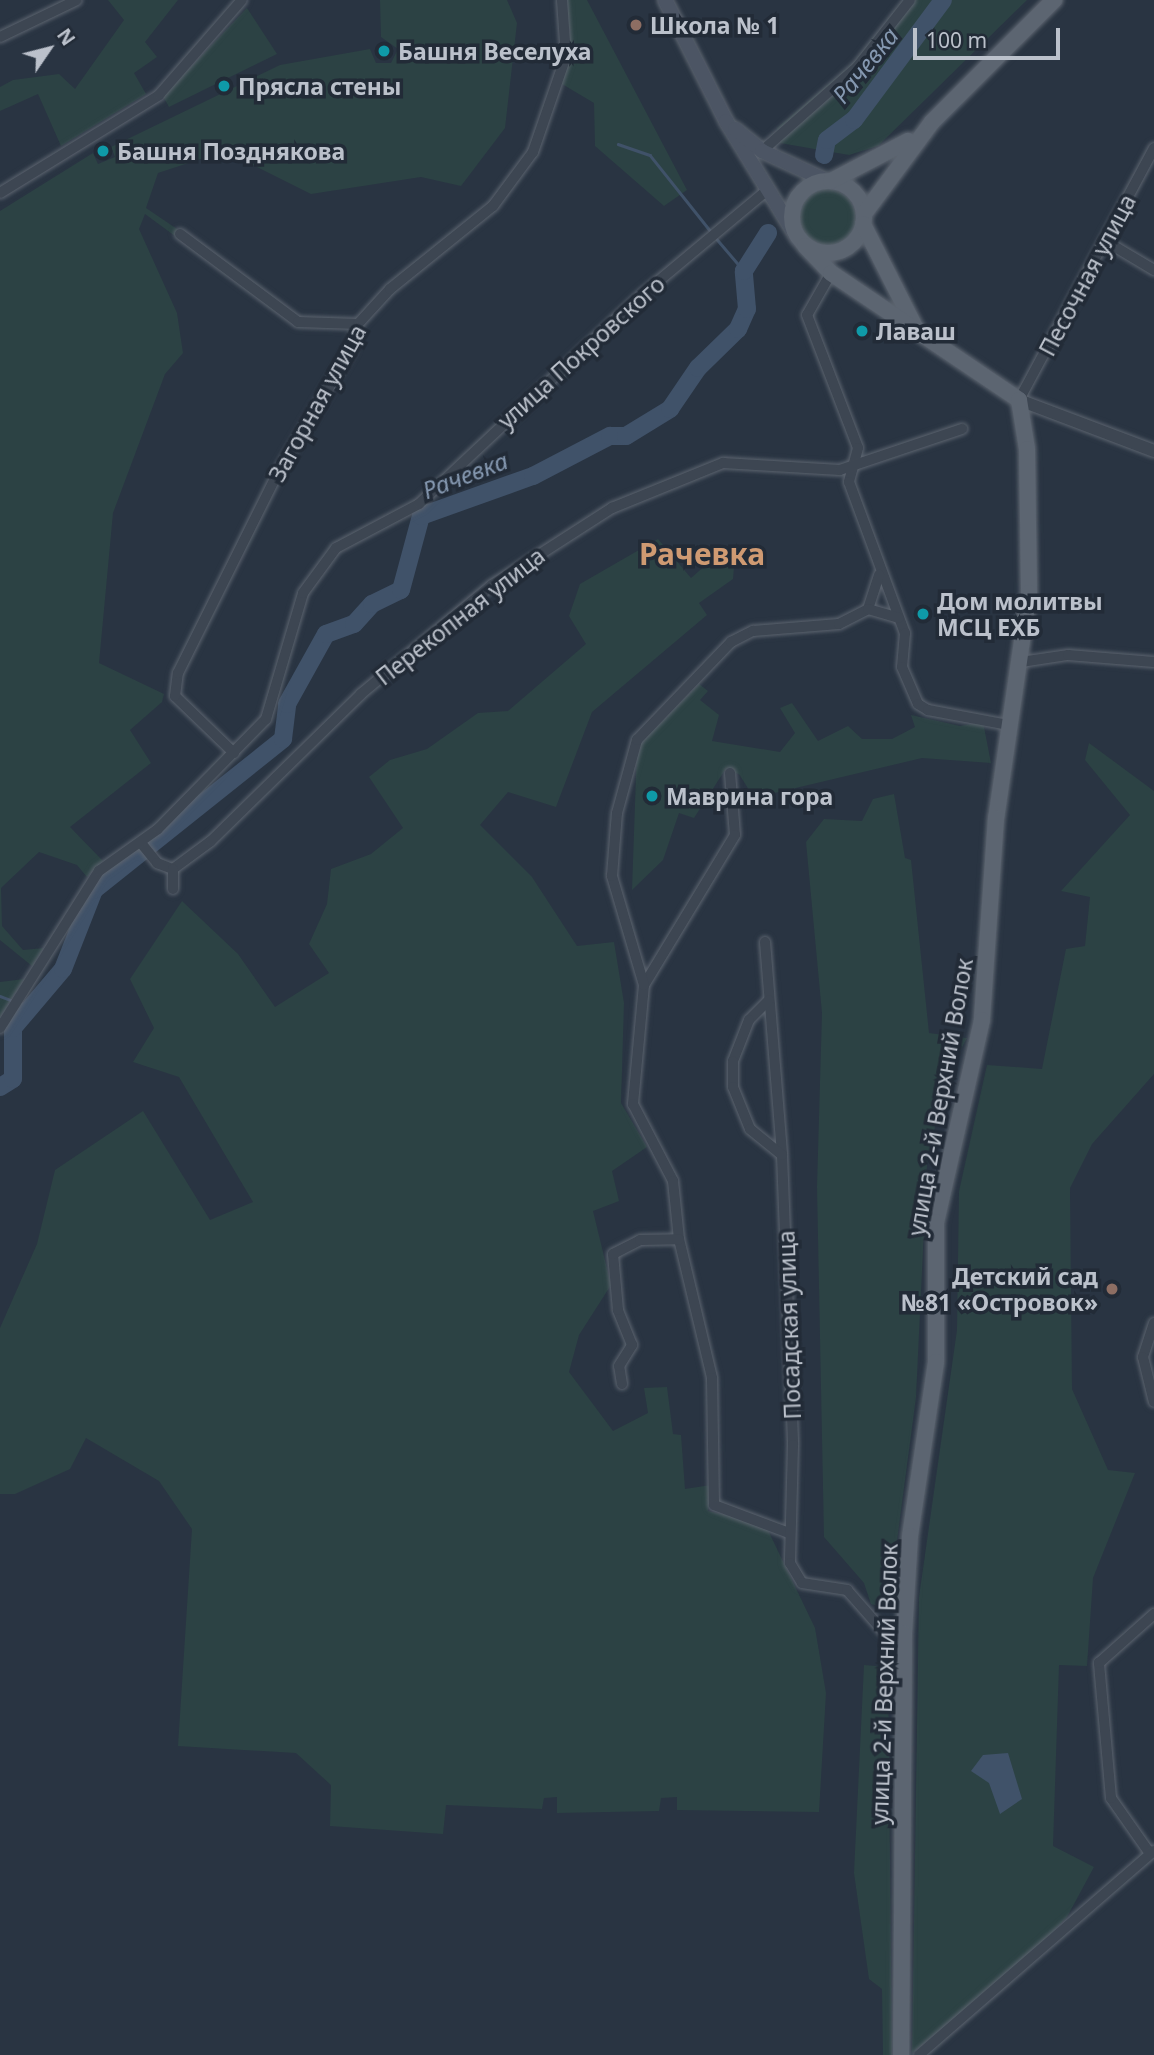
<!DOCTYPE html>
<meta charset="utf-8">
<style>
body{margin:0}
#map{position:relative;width:1154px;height:2055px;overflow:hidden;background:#293442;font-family:"Noto Sans",sans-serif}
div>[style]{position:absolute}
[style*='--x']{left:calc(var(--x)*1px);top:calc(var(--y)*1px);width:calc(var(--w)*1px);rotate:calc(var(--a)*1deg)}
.green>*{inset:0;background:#2c4244}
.round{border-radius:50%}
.water>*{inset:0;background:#405269}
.stream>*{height:2.5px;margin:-1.25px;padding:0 1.25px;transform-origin:1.25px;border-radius:1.25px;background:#405269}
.river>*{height:18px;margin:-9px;padding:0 9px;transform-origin:9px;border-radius:9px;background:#405269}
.roads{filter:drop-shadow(0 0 2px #5c646f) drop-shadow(0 0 2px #5c646f)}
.minor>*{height:10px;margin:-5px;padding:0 5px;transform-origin:5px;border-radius:5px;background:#3d4652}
.tertiary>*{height:12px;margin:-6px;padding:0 6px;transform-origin:6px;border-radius:6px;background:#3d4652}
.secondary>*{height:14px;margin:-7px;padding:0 7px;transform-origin:7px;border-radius:7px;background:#4c5564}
.primary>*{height:16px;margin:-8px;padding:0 8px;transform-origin:8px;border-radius:8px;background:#5c6571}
.primary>.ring{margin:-8px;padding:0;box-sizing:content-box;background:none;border:16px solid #5c6571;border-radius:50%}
.dots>*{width:19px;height:19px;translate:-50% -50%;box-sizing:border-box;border:4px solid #222b37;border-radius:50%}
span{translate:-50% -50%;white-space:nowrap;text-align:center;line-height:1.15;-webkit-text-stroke:7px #222b37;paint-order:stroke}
.poi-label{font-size:23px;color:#bbc1cb;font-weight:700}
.left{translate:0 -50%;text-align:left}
.right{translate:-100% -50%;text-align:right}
.street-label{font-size:23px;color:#bbc1cb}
.water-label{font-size:24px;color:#8598b0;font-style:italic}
.district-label{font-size:30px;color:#cf9a72;font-weight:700}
.north{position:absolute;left:14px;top:14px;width:70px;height:70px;-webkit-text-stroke:5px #222b37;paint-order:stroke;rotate:55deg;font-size:19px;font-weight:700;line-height:28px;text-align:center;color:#bbc1cb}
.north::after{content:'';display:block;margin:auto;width:24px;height:32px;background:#bbc1cb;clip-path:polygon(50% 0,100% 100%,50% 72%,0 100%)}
.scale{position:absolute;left:913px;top:28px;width:147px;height:32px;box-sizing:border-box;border:4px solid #bbc1cb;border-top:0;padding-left:9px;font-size:21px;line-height:24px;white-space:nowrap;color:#bbc1cb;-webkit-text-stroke:5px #222b37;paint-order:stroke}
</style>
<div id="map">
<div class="green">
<i style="clip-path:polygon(108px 0,178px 0,145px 42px,157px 57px,134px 73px,146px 94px,61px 146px,38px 94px,0 111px,0 87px,13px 80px,59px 74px,75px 89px,124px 20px)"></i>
<i style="clip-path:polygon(380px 0,507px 0,517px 23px,505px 128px,461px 186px,421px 177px,311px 194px,225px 151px,158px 173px,146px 208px,183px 233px,179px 239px,145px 214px,139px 229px,177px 313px,183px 353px,165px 374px,113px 513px,99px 663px,164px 694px,162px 702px,130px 730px,151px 763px,70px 827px,103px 861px,87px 877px,77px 865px,39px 852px,1px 888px,2px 926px,23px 950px,44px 948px,32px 966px,0 940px,0 211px,93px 153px,98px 164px,115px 157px,111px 147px,280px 65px,370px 49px,376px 63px,391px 63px,398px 49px,381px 37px)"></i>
<i style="clip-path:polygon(564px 0,587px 0,687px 190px,664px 206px,595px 146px,594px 103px,562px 84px,570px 31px)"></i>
<i style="clip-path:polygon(903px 0,1027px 0,878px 146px,849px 155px,780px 143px,777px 128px,853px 63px)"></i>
<i style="clip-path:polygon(247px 8px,277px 54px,169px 107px,163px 96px)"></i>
<i class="round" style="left:798px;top:189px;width:58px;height:58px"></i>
<i style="clip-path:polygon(658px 539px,691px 578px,723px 550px,734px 567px,733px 579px,699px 603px,707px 615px,592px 712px,556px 807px,508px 792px,480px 825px,532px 877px,577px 946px,614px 942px,624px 1003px,621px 1103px,647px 1147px,612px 1171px,619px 1201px,593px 1211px,611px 1285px,579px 1335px,569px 1372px,613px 1431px,648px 1413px,644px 1388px,667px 1387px,673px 1434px,681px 1435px,685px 1489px,711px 1485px,708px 1511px,765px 1524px,815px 1628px,826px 1693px,819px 1812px,677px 1810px,677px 1797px,661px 1798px,659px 1811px,557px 1813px,557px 1797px,544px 1798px,542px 1809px,446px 1805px,443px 1834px,330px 1826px,331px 1785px,296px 1753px,178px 1746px,192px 1529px,159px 1481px,86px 1438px,70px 1469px,15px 1494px,0 1494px,0 1328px,37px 1244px,55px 1170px,143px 1111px,210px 1220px,253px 1202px,179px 1077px,133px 1062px,154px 1028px,130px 979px,182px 901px,238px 954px,275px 1007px,329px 973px,309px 944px,327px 904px,331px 869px,371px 854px,403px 828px,369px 777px,390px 760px,427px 749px,478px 713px,508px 711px,586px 644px,569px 616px,580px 584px)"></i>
<i style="clip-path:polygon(699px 684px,708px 691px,700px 700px,719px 715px,712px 741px,780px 752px,795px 733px,780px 708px,792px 703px,818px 741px,848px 726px,862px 739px,892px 739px,915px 727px,911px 715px,960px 726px,983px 722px,991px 763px,922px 758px,754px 798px,739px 774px,725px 770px,694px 818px,679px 813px,663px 860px,632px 890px,637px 747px)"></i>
<i style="clip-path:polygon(1089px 743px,1154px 791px,1154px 1074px,1092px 1144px,1070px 1188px,1072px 1389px,1108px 1470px,1135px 1473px,1093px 1578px,1087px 1666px,1059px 1665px,1053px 1846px,1094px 1867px,1067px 1917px,1025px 1961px,912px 2053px,919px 1597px,957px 1330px,959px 1191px,987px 1065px,1042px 1069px,1066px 949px,1085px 946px,1090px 897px,1061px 891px,1130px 815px,1085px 760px)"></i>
<i style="clip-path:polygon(894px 794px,905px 858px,911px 860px,929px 1033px,967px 1038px,945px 1079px,927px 1165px,916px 1397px,888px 1609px,871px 1604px,864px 1583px,824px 1537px,817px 1187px,822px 1013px,806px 842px,824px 819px,862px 821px,873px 799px)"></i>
<i style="clip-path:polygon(24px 979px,0 1017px,0 982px)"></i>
<i style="clip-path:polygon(864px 1665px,888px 1667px,892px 2055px,883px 2055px,882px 1989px,869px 1979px,854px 1873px)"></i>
</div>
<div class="water">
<i style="clip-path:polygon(1008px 1753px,1022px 1799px,1000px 1814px,989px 1783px,971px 1771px,983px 1755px)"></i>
</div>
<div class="stream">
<i style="--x:618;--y:144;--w:34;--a:19"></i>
<i style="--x:650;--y:155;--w:100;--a:51.5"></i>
<i style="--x:716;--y:238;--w:43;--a:49.7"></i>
<i style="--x:0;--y:996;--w:14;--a:21"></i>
<i style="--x:20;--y:1003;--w:9;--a:18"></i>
</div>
<div class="river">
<i style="--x:824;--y:155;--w:15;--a:-79"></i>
<i style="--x:827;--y:140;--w:34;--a:-37"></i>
<i style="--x:854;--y:120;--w:149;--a:-53.4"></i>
<i style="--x:0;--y:1087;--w:15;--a:-32"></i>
<i style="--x:13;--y:1079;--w:51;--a:-90"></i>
<i style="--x:13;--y:1028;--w:77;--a:-49.7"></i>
<i style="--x:63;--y:969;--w:85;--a:-68.6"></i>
<i style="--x:94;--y:890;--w:242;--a:-38.6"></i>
<i style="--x:283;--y:739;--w:35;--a:-83"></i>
<i style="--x:287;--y:704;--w:80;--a:-60.9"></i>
<i style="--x:326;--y:634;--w:30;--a:-20"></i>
<i style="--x:354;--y:624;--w:27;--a:-48"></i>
<i style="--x:372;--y:604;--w:32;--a:-26"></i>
<i style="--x:401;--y:590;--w:77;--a:-74.9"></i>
<i style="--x:421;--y:516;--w:119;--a:-19.7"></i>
<i style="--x:533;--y:476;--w:87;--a:-27.5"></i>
<i style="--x:610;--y:436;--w:16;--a:0"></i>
<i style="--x:626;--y:436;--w:52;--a:-31.5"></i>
<i style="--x:670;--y:409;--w:50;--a:-55.7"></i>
<i style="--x:698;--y:368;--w:56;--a:-44.3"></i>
<i style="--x:738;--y:329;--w:22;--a:-66"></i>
<i style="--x:747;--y:309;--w:38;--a:-95"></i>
<i style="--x:744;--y:271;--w:45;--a:-57.7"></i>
</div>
<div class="roads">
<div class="minor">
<i style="--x:0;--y:37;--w:85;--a:-25.7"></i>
<i style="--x:762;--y:151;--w:128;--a:-41.5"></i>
<i style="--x:858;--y:66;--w:84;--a:-51.8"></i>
<i style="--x:0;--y:193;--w:187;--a:-31.6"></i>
<i style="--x:159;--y:95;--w:126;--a:-48.9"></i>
<i style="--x:180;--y:234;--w:147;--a:36.7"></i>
<i style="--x:298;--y:322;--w:60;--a:1.9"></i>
<i style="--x:1107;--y:242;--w:55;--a:30.8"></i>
<i style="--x:831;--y:273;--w:48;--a:119.7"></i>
<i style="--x:807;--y:315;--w:142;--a:69"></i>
<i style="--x:858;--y:448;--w:35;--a:105"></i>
<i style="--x:849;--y:482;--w:161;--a:69.7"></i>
<i style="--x:905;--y:633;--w:34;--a:95"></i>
<i style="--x:902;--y:667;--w:40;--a:66.6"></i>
<i style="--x:918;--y:704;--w:12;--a:31"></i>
<i style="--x:928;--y:710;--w:81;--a:10.6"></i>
<i style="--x:1019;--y:400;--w:286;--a:-61.8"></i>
<i style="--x:868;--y:609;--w:36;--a:-72"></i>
<i style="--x:1021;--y:662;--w:48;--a:-8.5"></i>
<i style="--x:1068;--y:655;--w:86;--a:4.7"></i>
<i style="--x:234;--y:753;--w:82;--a:-136"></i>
<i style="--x:175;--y:696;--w:23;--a:-83"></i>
<i style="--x:178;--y:673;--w:225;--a:-63.5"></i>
<i style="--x:278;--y:472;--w:142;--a:-59.1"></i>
<i style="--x:351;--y:350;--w:27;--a:-75"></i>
<i style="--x:358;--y:324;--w:47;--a:-47.6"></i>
<i style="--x:390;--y:289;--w:132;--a:-38.9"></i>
<i style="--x:493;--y:206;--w:67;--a:-53.5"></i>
<i style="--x:533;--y:152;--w:102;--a:-71"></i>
<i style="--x:566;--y:56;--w:56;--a:-94.1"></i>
<i style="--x:730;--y:773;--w:62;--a:85.4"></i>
<i style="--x:735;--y:835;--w:175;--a:121.2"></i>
<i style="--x:644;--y:985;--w:120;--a:95.3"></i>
<i style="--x:633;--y:1104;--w:87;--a:62.5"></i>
<i style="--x:673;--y:1181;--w:58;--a:84.1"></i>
<i style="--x:679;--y:1239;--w:143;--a:76.6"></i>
<i style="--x:712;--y:1378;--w:127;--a:89.1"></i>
<i style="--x:714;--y:1505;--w:80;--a:20.5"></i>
<i style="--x:141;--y:843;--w:26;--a:51"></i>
<i style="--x:157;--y:863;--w:17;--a:21"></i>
<i style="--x:173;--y:869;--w:47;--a:-36.4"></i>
<i style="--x:211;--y:841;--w:210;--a:-44.4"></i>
<i style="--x:361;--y:694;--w:170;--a:-39.8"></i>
<i style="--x:492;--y:585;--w:143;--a:-32.7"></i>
<i style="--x:612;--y:508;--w:120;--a:-22.1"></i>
<i style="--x:723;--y:463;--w:117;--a:3.4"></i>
<i style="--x:840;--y:470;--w:129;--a:-18.6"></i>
<i style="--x:173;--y:889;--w:20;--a:-90"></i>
<i style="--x:765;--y:942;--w:214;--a:85.4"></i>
<i style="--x:782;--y:1155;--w:290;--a:87.8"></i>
<i style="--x:793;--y:1445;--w:118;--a:91.5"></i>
<i style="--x:790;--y:1563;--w:23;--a:59"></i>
<i style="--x:802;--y:1583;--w:46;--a:8.8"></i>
<i style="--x:847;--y:1590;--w:55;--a:48.7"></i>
<i style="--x:883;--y:1631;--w:21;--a:5"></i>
<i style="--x:644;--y:985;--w:114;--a:-106.4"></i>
<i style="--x:612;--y:876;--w:63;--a:-85.5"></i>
<i style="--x:617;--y:813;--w:76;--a:-74.7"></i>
<i style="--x:637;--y:740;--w:136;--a:-46.2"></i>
<i style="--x:731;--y:642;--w:25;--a:-27"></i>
<i style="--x:753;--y:631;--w:86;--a:-4.7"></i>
<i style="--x:839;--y:624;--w:33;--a:-27"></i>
<i style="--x:868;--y:609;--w:32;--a:16"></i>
<i style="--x:769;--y:1000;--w:28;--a:135"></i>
<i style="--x:749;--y:1020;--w:44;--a:111.3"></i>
<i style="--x:733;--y:1061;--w:26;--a:90"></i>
<i style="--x:733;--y:1087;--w:45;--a:68"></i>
<i style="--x:750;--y:1129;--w:41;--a:39.1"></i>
<i style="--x:0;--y:1028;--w:186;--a:-57.8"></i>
<i style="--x:99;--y:871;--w:72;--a:-35.4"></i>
<i style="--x:158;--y:829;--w:154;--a:-45.5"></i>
<i style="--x:266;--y:719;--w:131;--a:-73.6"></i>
<i style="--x:303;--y:593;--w:56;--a:-53.7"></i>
<i style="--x:336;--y:548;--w:94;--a:-27.9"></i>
<i style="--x:419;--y:504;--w:307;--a:-43.2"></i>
<i style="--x:643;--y:294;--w:160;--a:-39.9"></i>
<i style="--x:1154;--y:1323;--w:36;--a:108"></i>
<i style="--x:1143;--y:1357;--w:46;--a:76.3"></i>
<i style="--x:622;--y:1384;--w:18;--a:-99"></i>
<i style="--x:619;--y:1366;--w:25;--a:-58"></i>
<i style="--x:632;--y:1345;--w:38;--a:-112"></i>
<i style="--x:618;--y:1310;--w:56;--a:-95.1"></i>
<i style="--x:613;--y:1254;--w:30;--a:-27"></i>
<i style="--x:640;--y:1240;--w:39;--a:-1"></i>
<i style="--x:1149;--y:1852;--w:66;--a:-125.1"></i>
<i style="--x:1111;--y:1798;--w:136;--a:-95.1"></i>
<i style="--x:1099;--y:1663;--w:74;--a:-41.7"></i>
<i style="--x:919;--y:2055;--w:311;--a:-41"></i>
</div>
<div class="tertiary">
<i style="--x:1019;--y:400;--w:144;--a:20.7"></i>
</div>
<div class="secondary">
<i style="--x:665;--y:0;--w:136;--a:63.2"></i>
<i style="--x:726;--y:121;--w:138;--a:58.6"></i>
<i style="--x:735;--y:129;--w:35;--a:39"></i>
<i style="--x:762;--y:151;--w:72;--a:24.8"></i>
</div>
<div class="primary">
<i class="ring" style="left:792px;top:181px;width:56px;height:56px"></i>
<i style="--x:831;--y:181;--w:87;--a:-27.5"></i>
<i style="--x:864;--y:214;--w:114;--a:-53.5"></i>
<i style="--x:932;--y:122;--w:173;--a:-45"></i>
<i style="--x:863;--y:224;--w:118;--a:63.2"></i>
<i style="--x:805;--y:246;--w:37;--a:46"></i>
<i style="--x:831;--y:273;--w:227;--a:34"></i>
<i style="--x:1019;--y:400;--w:50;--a:80.7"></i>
<i style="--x:1027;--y:449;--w:144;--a:89.2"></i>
<i style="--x:1029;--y:593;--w:227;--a:98.3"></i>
<i style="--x:996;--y:818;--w:202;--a:94"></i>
<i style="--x:982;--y:1020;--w:207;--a:102.8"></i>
<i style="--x:936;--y:1222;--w:140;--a:90"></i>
<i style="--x:936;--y:1362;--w:176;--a:98.5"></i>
<i style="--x:910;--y:1536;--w:97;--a:93.5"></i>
<i style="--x:904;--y:1633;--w:422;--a:90.4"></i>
</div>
</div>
<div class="dots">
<i style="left:636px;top:25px;background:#8d6e63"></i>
<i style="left:384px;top:51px;background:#0f9aa8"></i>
<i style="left:224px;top:86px;background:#0f9aa8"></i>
<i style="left:103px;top:151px;background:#0f9aa8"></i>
<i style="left:862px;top:331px;background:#0f9aa8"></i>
<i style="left:923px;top:614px;background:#0f9aa8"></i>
<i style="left:652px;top:796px;background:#0f9aa8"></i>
<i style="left:1112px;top:1289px;background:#8d6e63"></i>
</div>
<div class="poi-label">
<span class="left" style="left:650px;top:25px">Школа № 1</span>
<span class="left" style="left:398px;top:51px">Башня Веселуха</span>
<span class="left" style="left:238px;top:86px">Прясла стены</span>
<span class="left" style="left:117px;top:151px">Башня Позднякова</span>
<span class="left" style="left:876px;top:331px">Лаваш</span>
<span class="left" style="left:937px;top:614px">Дом молитвы<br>МСЦ ЕХБ</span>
<span class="left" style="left:666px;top:796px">Маврина гора</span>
<span class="right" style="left:1098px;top:1289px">Детский сад<br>№81 «Островок»</span>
</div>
<div class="street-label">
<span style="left:1087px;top:275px;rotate:-62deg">Песочная улица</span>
<span style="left:581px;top:352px;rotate:-42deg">улица Покровского</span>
<span style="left:317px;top:403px;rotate:-61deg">Загорная улица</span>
<span style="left:460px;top:616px;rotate:-38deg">Перекопная улица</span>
<span style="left:940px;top:1097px;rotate:-80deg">улица 2-й Верхний Волок</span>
<span style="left:789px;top:1325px;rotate:-92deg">Посадская улица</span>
<span style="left:884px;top:1684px;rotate:-88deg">улица 2-й Верхний Волок</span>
</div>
<div class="water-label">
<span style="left:865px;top:65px;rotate:-51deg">Рачевка</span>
<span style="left:465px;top:475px;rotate:-21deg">Рачевка</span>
</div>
<div class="district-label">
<span style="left:702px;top:554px">Рачевка</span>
</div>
<div class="north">N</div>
<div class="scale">100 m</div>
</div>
